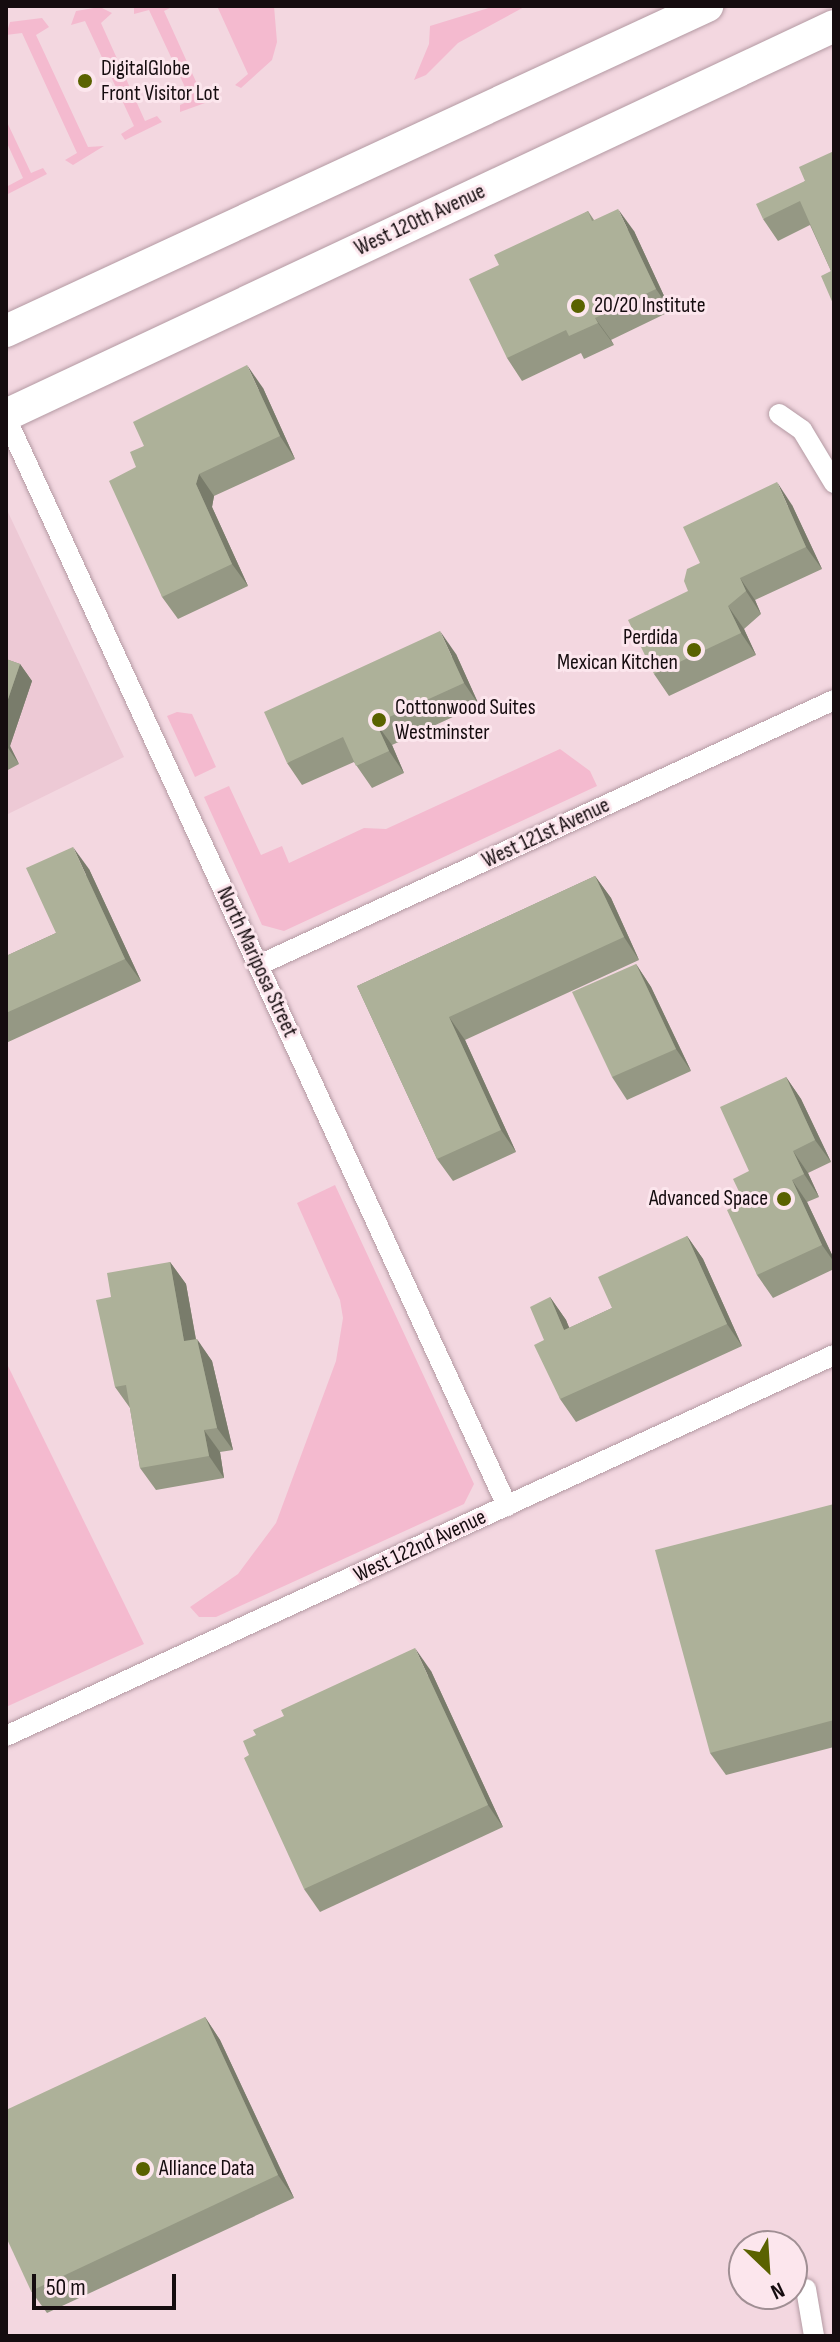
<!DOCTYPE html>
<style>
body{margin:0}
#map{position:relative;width:840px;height:2342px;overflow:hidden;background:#f3d7e0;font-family:"Sofia Sans Condensed",sans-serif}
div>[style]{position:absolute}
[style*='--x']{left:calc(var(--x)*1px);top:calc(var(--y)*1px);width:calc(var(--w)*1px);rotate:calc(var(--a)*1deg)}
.built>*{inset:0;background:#edc9d5}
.green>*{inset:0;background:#f4bacf}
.roads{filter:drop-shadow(0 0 2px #b49aa3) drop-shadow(0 0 2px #b49aa3)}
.street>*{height:20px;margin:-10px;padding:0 10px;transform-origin:10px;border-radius:10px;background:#fff}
.primary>*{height:32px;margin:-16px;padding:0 16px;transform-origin:16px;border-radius:16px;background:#fff}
.wall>*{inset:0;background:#959884}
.shaded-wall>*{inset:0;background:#797c6b}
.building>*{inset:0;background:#adb199}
.dots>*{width:22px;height:22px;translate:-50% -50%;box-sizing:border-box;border:4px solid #fce6ed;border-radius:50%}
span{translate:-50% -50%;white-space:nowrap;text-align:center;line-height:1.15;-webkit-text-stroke:6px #fce6ed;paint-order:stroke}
.poi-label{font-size:22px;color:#150c0f}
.left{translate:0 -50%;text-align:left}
.right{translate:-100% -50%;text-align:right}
.street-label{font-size:22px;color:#150c0f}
.frame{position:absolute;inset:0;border:8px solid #150c0f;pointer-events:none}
.north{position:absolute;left:728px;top:2230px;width:80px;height:80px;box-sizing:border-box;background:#fce6ed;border:2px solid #a08f94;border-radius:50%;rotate:155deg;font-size:22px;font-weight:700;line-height:32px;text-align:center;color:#150c0f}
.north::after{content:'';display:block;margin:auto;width:28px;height:36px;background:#5a6200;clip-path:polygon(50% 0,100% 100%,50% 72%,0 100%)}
.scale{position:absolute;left:32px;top:2274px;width:144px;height:36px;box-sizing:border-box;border:4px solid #150c0f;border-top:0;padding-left:10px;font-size:24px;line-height:28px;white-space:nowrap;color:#150c0f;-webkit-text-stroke:6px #fce6ed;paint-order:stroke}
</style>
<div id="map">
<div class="built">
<i style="clip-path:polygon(6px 508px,124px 757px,6px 815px)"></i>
</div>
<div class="green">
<i style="clip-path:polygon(134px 6px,174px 6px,164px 11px,202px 95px,214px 90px,216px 99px,180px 112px,180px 105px,191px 100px,149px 10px,134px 14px)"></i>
<i style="clip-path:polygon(217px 6px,274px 6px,277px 42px,272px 60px,241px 88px,235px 85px,248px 74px)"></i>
<i style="clip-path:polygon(495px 6px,526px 6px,458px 43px,426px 75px,414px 80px,429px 44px,430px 26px)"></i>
<i style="clip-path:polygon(100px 7px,112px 13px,101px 23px,145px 121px,157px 116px,162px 122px,125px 140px,121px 134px,134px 126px,85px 21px,71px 25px,76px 11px)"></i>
<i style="clip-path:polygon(42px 18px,49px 27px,36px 35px,88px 147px,104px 146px,73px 165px,65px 160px,77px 153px,22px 33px,6px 35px,10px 22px)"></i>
<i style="clip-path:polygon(6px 120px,31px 173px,43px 168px,47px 174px,6px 195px,6px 187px,23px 178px,6px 141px)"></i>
<i style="clip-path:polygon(177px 712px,192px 714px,216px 767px,195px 777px,167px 716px)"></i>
<i style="clip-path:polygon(560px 749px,590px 771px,597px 786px,284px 931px,262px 925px,204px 797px,229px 786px,261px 855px,282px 846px,289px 863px,364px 828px,386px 829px)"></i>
<i style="clip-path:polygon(335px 1185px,474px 1484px,464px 1504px,216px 1617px,199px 1617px,190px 1607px,238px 1574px,276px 1523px,336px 1361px,343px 1318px,340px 1300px,297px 1203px)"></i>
<i style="clip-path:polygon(6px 1362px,144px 1644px,6px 1707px)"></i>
</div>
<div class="roads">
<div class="street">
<i style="--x:779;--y:414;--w:28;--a:35"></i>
<i style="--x:802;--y:430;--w:62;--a:58.9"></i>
<i style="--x:6;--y:418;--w:1198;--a:65.27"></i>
<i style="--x:259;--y:965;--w:633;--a:-24.74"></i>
<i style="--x:6;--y:1736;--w:911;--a:-24.71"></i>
<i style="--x:806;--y:2289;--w:48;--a:80.3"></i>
</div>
<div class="primary">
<i style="--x:6;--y:331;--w:773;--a:-24.87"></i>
<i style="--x:6;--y:415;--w:915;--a:-25.16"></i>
</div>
</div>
<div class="wall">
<i style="clip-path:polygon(834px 151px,831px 271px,810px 225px,778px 241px,763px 219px,805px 181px)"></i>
<i style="clip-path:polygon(588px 211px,594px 220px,634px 231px,671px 311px,611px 340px,614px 345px,584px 359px,581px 353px,522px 381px,507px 358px,499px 265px)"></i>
<i style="clip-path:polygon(263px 388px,295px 459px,214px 496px,212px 507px,248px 586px,178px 619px,162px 597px,136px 467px,144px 446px)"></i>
<i style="clip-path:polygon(792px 505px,822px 569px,755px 600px,761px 614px,744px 629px,756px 655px,669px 696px,654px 674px,700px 563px)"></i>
<i style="clip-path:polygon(456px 654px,479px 705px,392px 745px,404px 773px,372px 788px,354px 762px,302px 785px,287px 763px)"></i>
<i style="clip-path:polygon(6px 659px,20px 664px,32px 681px,10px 746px,19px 764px,6px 771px)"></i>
<i style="clip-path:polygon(89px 869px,141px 981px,6px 1043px,6px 956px,56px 933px)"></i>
<i style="clip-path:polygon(595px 876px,611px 898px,639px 960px,465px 1040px,516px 1152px,453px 1181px,437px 1159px,357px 986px)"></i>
<i style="clip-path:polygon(636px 964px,651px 987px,691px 1071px,627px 1100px,612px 1077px)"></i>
<i style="clip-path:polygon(786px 1077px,801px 1099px,831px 1162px,808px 1173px,819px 1197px,807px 1202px,834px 1259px,834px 1269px,773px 1298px,757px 1275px,744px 1202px,749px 1171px)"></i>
<i style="clip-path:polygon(687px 1236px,703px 1259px,742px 1346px,576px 1422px,560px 1399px,544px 1340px,550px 1297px,566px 1320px,569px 1328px,612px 1308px)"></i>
<i style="clip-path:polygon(170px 1262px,186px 1284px,196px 1339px,212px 1361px,233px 1450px,220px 1452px,224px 1478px,156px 1490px,140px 1468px,130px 1408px,115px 1387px,111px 1297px)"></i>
<i style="clip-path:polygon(834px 1504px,834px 1747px,726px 1775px,710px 1753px)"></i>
<i style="clip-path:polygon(431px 1671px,503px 1827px,320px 1912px,304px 1889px)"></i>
<i style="clip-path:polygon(205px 2017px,220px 2040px,294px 2198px,47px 2313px,31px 2291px)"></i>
</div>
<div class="shaded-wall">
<i style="clip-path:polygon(618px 209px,634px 231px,671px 311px,656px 289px)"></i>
<i style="clip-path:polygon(595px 318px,611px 340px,614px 345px,598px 323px)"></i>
<i style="clip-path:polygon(247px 365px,263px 388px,295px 459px,280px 436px)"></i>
<i style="clip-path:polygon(199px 474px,214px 496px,212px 507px,248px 586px,232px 564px,196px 484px)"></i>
<i style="clip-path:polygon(777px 482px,792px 505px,822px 569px,806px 547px)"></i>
<i style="clip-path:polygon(740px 578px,755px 600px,761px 614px,746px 591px)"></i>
<i style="clip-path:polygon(728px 606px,744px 629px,756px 655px,741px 633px)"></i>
<i style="clip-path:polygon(440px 631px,456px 654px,479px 705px,464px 683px)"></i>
<i style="clip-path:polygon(20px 664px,32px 681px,10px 746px,19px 764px,6px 745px,6px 705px)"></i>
<i style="clip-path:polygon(376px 723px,392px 745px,404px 773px,389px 751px)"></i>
<i style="clip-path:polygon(73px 847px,89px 869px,141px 981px,125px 959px)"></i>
<i style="clip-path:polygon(595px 876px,611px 898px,639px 960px,624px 937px)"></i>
<i style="clip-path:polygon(636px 964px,651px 987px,691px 1071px,676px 1049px)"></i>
<i style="clip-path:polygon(449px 1017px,465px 1040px,516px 1152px,501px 1130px)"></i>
<i style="clip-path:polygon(786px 1077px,801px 1099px,831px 1162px,815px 1140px)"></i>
<i style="clip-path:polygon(793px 1151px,808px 1173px,819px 1197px,804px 1174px)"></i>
<i style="clip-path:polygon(792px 1180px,807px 1202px,834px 1259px,834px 1262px,822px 1245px)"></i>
<i style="clip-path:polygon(687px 1236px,703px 1259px,742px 1346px,727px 1324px)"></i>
<i style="clip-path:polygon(170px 1262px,186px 1284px,200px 1363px,184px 1341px)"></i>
<i style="clip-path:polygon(550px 1297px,566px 1320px,580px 1353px,564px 1330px)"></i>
<i style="clip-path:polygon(197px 1339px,212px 1361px,233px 1450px,217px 1428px)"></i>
<i style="clip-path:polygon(204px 1430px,220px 1452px,224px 1478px,209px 1456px)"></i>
<i style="clip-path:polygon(415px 1648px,431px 1671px,503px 1827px,488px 1805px)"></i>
<i style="clip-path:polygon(205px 2017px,220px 2040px,294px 2198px,278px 2175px)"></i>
</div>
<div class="building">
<i style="clip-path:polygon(834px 151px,834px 306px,821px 276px,831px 271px,800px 201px,763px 219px,756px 204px,805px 181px,799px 167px)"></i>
<i style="clip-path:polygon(618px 209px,656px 289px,595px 318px,598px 323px,569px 336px,566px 330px,507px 358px,469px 279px,499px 265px,494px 255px,588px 211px,592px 221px)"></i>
<i style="clip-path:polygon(247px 365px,280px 436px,199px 474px,196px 484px,232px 564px,162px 597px,109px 481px,136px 467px,130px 452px,144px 446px,133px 422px)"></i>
<i style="clip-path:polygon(777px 482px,806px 547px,740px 578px,746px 591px,728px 606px,741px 633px,654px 674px,628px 620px,688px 591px,684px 581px,687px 569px,700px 563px,683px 527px)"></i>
<i style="clip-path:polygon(440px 631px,464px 683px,376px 723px,389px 751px,356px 766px,343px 737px,287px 763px,264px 712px)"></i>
<i style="clip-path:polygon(6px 659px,20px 664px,6px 705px)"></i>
<i style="clip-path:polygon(73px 847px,125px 959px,6px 1013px,6px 956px,56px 933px,26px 868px)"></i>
<i style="clip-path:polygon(595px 876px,624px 937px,449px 1017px,501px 1130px,437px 1159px,357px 986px)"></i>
<i style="clip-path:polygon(636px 964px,676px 1049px,612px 1077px,572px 992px)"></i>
<i style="clip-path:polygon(786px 1077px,815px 1140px,793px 1151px,804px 1174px,792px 1180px,822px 1245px,757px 1275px,727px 1210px,744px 1202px,733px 1179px,749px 1171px,720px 1107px)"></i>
<i style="clip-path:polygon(687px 1236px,727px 1324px,560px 1399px,534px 1345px,544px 1340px,530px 1307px,550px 1297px,564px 1330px,612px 1308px,598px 1277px)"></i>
<i style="clip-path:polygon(170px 1262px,184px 1341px,197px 1339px,217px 1428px,204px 1430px,209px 1456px,140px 1468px,126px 1385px,115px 1387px,96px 1300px,111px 1297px,107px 1273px)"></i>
<i style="clip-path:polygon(834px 1504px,834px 1720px,710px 1753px,655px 1550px)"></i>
<i style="clip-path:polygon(415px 1648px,488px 1805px,304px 1889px,244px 1758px,249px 1755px,243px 1741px,256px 1735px,253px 1730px,284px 1716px,281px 1710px)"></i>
<i style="clip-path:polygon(205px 2017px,278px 2175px,31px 2291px,6px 2237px,6px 2110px)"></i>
</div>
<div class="dots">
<i style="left:85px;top:81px;background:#5a6200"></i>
<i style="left:578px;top:306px;background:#5a6200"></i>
<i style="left:694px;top:650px;background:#5a6200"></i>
<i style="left:379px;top:720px;background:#5a6200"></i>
<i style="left:784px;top:1199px;background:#5a6200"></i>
<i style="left:143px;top:2169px;background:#5a6200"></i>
</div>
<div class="poi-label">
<span class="left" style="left:101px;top:81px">DigitalGlobe<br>Front Visitor Lot</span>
<span class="left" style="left:594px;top:306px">20/20 Institute</span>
<span class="right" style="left:678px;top:650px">Perdida<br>Mexican Kitchen</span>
<span class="left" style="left:395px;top:720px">Cottonwood Suites<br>Westminster</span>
<span class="right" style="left:768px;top:1199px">Advanced Space</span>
<span class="left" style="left:159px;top:2169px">Alliance Data</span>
</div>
<div class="street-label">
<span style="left:420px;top:220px;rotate:-25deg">West 120th Avenue</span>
<span style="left:546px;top:833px;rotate:-25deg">West 121st Avenue</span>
<span style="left:257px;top:962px;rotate:65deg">North Mariposa Street</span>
<span style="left:420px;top:1546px;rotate:-25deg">West 122nd Avenue</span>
</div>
<div class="frame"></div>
<div class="north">N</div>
<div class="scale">50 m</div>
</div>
